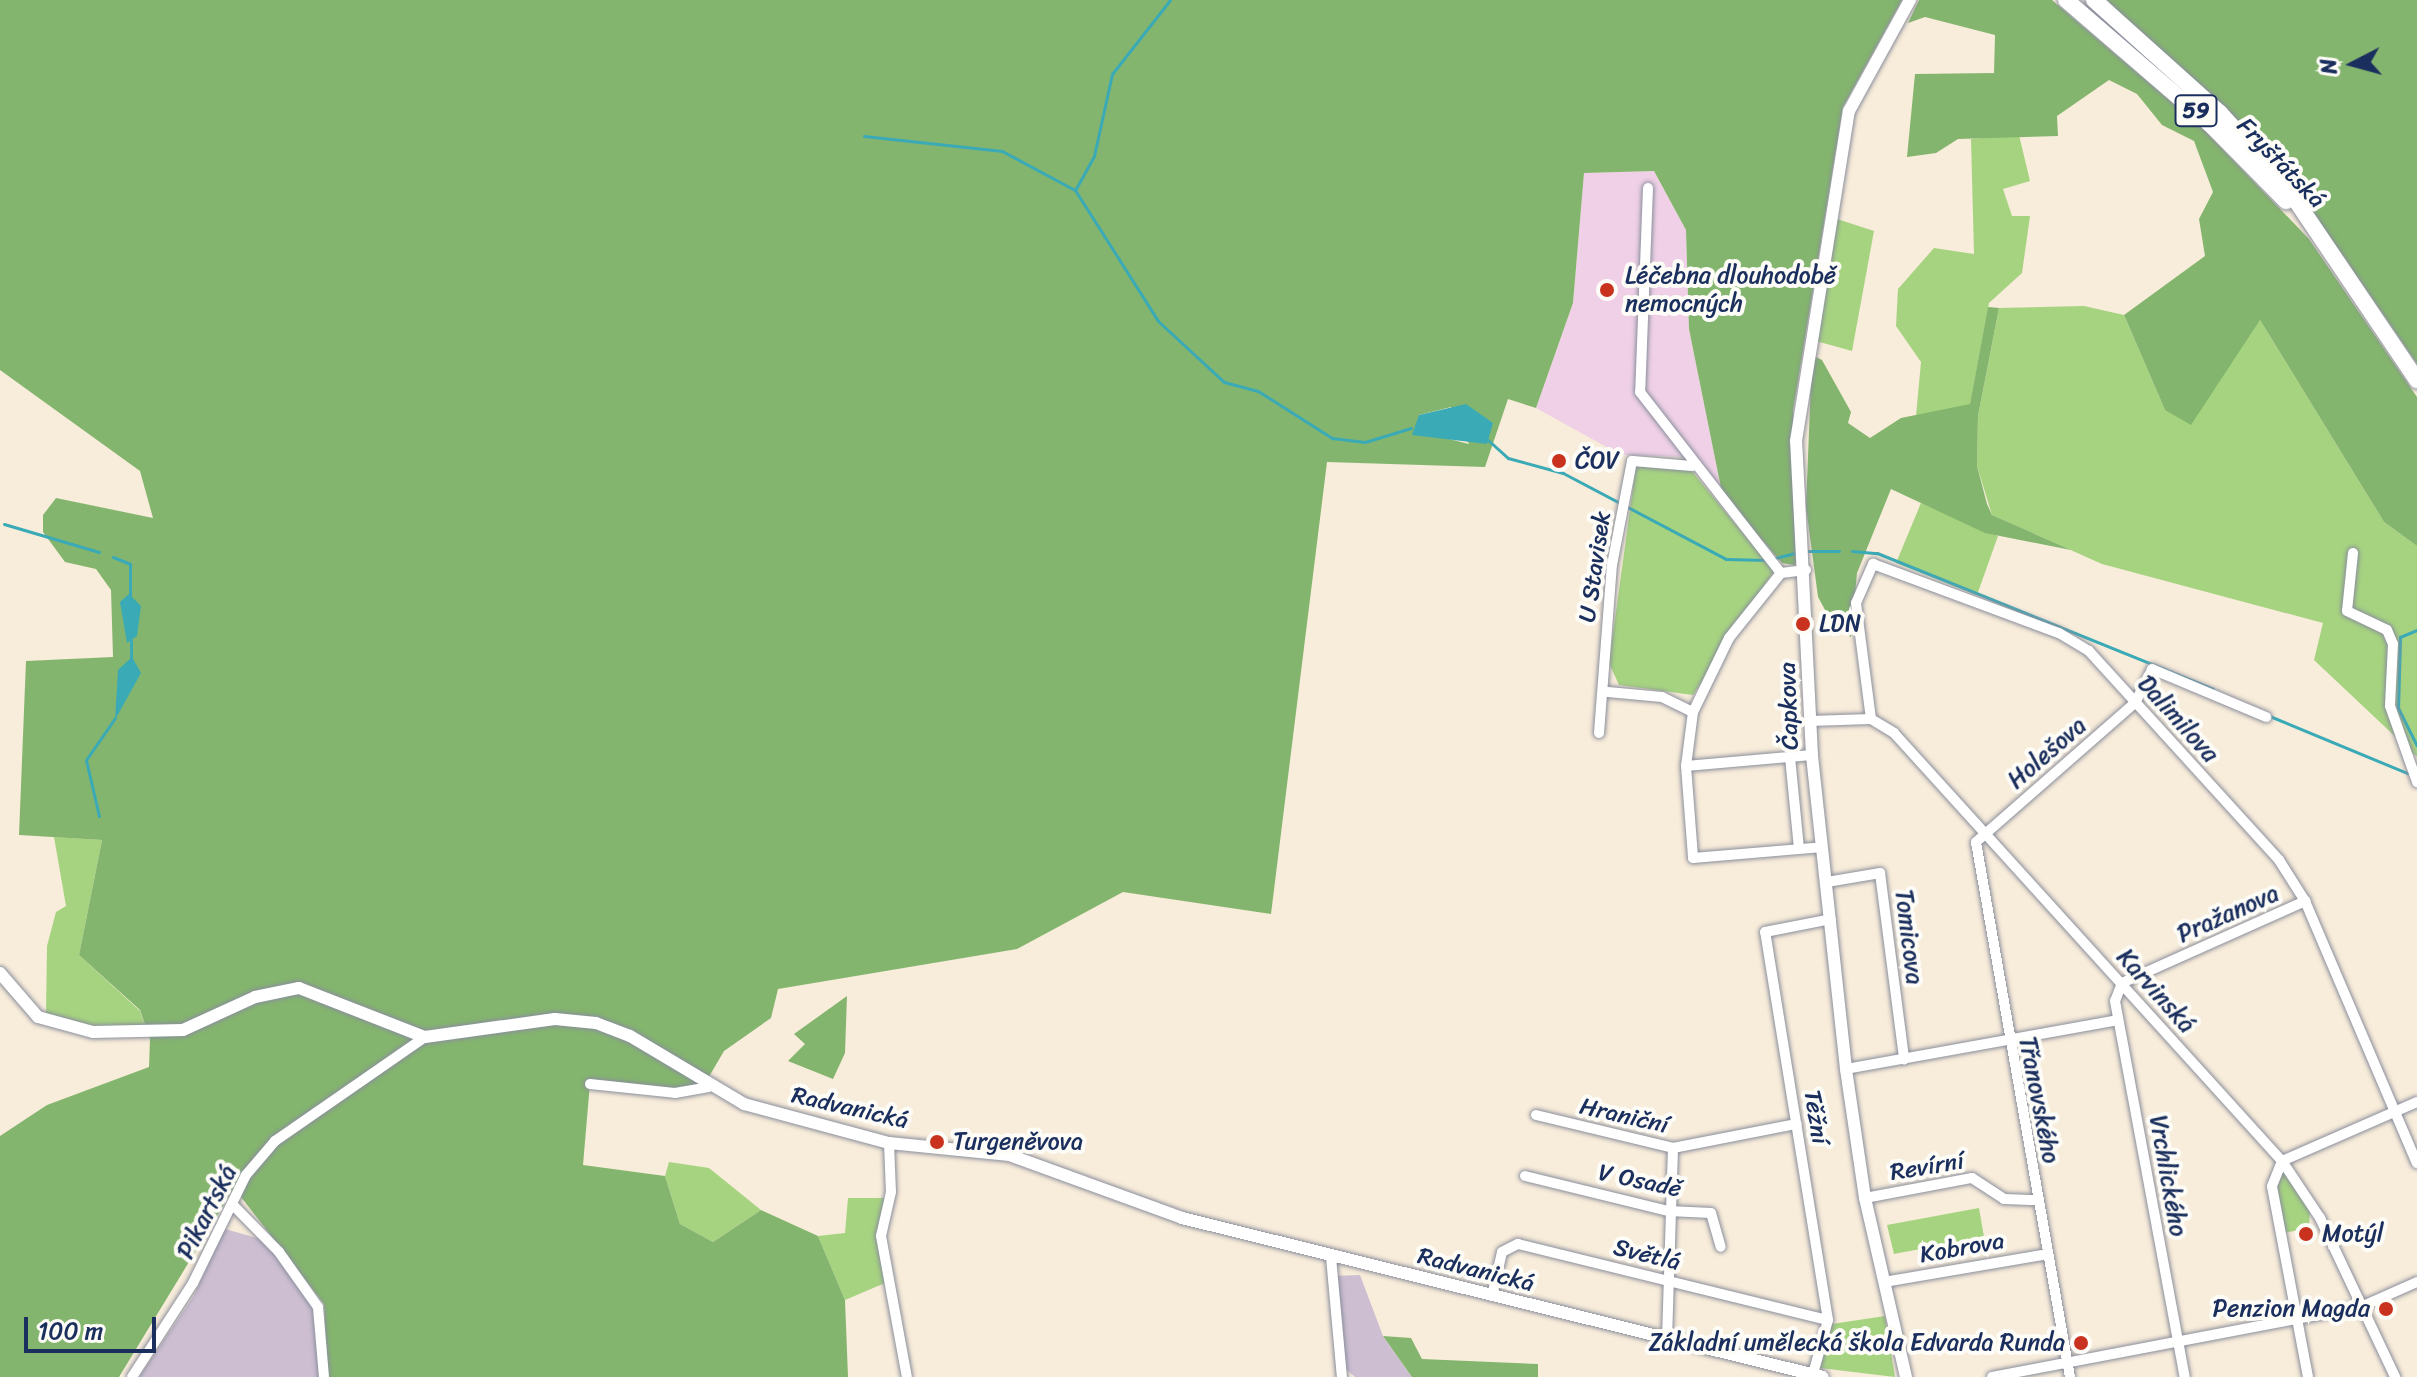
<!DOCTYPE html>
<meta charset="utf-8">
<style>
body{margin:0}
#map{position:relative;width:2417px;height:1377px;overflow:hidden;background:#f8ecda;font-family:Sriracha,sans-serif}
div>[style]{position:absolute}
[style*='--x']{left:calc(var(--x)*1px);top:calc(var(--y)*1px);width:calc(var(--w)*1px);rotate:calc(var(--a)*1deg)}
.built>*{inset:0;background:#efd0e6}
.industrial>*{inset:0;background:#cdbed2}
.green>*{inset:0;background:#a6d380}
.forest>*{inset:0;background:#84b56e}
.water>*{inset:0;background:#3aaab6}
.stream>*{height:3px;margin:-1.5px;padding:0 1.5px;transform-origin:1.5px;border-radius:1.5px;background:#3aaab6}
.roads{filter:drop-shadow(0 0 2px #8a8e9c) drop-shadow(0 0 2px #8a8e9c)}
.minor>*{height:10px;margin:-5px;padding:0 5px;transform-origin:5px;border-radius:5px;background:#fff}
.tertiary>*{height:12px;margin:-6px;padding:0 6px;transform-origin:6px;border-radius:6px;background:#fff}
.primary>*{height:16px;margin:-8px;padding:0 8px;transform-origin:8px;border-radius:8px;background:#fff}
.dots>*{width:22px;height:22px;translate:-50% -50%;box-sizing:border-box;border:4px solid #fdfcf7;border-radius:50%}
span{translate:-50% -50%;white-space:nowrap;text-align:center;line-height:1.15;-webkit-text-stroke:8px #fdfcf7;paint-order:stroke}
.shield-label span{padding:2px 6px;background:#fdfcf7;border:2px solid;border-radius:6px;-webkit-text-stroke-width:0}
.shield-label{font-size:22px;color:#1b2f5e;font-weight:700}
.street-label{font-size:24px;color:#1b2f5e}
.poi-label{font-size:24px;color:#1b2f5e}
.left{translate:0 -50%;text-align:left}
.right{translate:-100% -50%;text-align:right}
.north{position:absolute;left:2313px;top:24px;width:80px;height:80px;-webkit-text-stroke:6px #fdfcf7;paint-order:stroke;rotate:264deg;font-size:22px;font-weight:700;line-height:32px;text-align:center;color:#1b2f5e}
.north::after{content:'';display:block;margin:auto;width:28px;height:36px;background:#1b2f5e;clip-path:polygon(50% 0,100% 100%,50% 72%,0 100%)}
.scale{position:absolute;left:24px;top:1317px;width:132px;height:36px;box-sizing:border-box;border:4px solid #1b2f5e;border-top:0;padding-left:10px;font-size:24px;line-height:28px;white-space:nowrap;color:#1b2f5e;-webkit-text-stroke:6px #fdfcf7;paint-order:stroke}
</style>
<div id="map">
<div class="built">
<i style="clip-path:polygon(1654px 171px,1686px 230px,1689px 329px,1722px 493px,1697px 457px,1621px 455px,1536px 408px,1573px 303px,1584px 173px)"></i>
</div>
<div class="industrial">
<i style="clip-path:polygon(225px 1229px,267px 1241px,312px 1306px,320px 1377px,139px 1377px,193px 1297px)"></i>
<i style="clip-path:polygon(1360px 1275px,1383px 1336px,1412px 1377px,1355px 1377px,1340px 1364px,1333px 1276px)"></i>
</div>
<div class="green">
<i style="clip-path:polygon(2019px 135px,2030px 181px,2003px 189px,2012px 216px,2030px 216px,2022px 273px,1989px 303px,1970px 405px,1916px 416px,1921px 362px,1896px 326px,1898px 289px,1934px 248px,1974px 254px,1971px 139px)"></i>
<i style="clip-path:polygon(1834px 218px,1874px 231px,1852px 351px,1816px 341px)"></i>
<i style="clip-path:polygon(2084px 306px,2124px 315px,2165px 410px,2260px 320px,2384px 522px,2417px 546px,2417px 757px,2314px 660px,2323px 623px,2102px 564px,1992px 515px,1977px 466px,1978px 416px,1999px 308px)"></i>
<i style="clip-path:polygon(1636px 466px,1691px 470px,1774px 571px,1693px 695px,1619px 685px,1609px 663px)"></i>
<i style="clip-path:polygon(1921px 503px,1998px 536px,1977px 595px,1896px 563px)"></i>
<i style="clip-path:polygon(54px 837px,102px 840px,79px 955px,140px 1011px,146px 1028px,79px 1025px,46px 1013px,47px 946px,56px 912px,66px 906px)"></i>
<i style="clip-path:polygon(669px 1162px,709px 1168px,761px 1210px,713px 1242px,680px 1224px,665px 1176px)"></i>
<i style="clip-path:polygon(2283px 1171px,2310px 1209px,2309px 1228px,2284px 1233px,2276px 1190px)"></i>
<i style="clip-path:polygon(848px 1198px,885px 1198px,885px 1283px,845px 1300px,818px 1236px,845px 1233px)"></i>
<i style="clip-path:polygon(1979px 1208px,1984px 1237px,1894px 1254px,1887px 1225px)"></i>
<i style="clip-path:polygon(1885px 1316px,1895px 1377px,1820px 1368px,1832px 1324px)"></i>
</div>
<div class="forest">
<i style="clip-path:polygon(evenodd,0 0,1902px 0,1843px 107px,1793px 411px,1801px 558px,1794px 565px,1782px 563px,1722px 493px,1689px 329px,1686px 230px,1654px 171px,1584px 173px,1573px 303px,1536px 408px,1508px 399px,1485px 467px,1327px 462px,1271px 914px,1123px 892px,1017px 949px,778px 989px,771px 1018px,724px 1051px,700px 1092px,590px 1083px,583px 1165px,665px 1176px,680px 1224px,713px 1242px,761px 1210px,818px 1236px,845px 1300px,848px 1377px,328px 1377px,324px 1304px,234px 1188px,119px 1377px,0 1377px,0 1136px,47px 1105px,149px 1067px,150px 1039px,140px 1010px,79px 955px,102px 840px,19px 835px,26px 661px,113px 657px,111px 590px,96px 569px,65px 562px,43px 532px,43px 515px,56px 498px,153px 518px,140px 471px,0 370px,0 0,1451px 407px,1469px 444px,1445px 438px,1419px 415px,1451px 407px)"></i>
<i style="clip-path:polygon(1919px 0,2052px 0,2205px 131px,2309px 239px,2417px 397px,2417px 546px,2384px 522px,2260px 320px,2191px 425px,2165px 410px,2124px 315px,2205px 256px,2199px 219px,2213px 192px,2194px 141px,2162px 125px,2137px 94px,2109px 80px,2057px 116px,2058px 136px,1958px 139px,1936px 153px,1907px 157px,1915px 74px,1994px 73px,1995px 35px,1925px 17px,1908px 23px)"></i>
<i style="clip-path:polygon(2107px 0,2417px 0,2417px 364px,2290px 178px)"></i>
<i style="clip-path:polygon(1988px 307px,1999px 308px,1978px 416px,1977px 466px,1987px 504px,1992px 515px,2071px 550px,1985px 533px,1891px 489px,1857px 573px,1851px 637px,1836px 630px,1818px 597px,1806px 507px,1812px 355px,1822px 360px,1851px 412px,1848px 423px,1870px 438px,1901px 418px,1970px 404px)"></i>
<i style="clip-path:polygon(847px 996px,845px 1053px,833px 1079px,788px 1061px,805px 1044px,794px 1034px)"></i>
<i style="clip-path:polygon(1383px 1336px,1411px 1338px,1422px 1359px,1538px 1364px,1538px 1377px,1412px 1377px)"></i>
</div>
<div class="water">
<i style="clip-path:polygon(1466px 404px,1493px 423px,1487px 444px,1412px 435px,1419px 415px)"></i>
<i style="clip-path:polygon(129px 594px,141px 606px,137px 636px,127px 643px,120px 602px)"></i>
<i style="clip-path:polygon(132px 657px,141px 673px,115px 720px,118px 670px)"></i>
</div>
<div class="stream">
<i style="--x:1170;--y:0;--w:94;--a:128.1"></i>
<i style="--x:1112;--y:74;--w:84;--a:102.4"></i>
<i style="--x:1094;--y:156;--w:39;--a:119"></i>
<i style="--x:1075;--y:190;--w:155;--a:57.6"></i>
<i style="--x:1158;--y:321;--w:90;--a:42.7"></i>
<i style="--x:1224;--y:382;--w:35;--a:15"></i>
<i style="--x:1258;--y:391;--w:88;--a:32.4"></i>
<i style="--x:1332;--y:438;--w:33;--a:7"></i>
<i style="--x:1365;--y:442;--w:48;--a:-16.9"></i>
<i style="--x:864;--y:136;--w:139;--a:6.2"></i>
<i style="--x:1002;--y:151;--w:81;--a:28.2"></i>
<i style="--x:1488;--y:440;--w:27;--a:42"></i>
<i style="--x:1508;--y:458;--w:57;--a:15.3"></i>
<i style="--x:1563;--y:473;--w:184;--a:27.8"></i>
<i style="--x:1726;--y:559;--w:42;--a:1.4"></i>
<i style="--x:4;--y:524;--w:99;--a:16.4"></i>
<i style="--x:1806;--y:551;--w:33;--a:0"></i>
<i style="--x:1852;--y:551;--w:25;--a:5"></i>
<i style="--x:1877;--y:553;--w:362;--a:22"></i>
<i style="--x:113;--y:557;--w:18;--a:22"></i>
<i style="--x:130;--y:564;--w:32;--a:90"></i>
<i style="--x:1775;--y:558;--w:25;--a:-14"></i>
<i style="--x:2417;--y:630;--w:18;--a:158"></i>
<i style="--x:2400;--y:637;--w:71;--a:91.6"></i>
<i style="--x:2398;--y:708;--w:42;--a:63.4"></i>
<i style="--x:131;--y:640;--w:20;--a:90"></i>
<i style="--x:2267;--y:715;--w:152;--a:22.5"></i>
<i style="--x:99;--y:816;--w:57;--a:-103.1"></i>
<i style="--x:86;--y:760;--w:51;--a:-55.4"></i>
</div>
<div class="roads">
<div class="minor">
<i style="--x:1648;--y:188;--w:204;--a:92.2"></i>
<i style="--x:1640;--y:392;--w:229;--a:52.1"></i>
<i style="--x:2353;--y:553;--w:58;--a:95.9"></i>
<i style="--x:2347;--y:611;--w:44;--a:25.4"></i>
<i style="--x:2387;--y:630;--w:15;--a:67"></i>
<i style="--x:2393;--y:644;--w:62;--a:92.8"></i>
<i style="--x:2390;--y:706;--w:81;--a:70.4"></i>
<i style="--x:1806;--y:570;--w:25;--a:173"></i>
<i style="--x:1781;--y:573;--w:83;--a:128.7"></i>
<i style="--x:1729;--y:638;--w:82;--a:115.9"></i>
<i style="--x:1693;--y:712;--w:54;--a:97.4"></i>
<i style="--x:1686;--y:766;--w:92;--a:85.6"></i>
<i style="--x:1693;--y:858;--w:130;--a:-4.8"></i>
<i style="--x:1608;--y:692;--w:54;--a:5.3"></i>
<i style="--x:1662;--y:697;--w:34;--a:26"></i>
<i style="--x:1871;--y:719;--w:117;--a:-97.4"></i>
<i style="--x:1856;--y:603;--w:43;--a:-66.4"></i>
<i style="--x:1873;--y:564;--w:198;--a:20.4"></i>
<i style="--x:2059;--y:633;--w:35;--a:31"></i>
<i style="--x:2089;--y:651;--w:282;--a:47.7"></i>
<i style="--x:2279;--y:860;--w:49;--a:57.6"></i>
<i style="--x:2305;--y:901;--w:285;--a:66.9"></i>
<i style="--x:1810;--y:721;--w:61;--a:-1.9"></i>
<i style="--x:1871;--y:719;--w:27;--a:31"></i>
<i style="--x:1894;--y:733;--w:578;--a:47.81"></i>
<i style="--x:2282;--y:1161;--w:69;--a:56.3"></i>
<i style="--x:2320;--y:1218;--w:176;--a:64.7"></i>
<i style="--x:1599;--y:733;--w:169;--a:-85.6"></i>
<i style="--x:1612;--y:565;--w:106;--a:-79.1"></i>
<i style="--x:1632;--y:461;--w:61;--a:4.7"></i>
<i style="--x:1790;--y:757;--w:92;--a:84.4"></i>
<i style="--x:1686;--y:766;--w:126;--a:-5"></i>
<i style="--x:1827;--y:882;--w:54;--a:-9.6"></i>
<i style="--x:1880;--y:873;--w:188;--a:82.6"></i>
<i style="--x:2122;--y:983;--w:19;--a:111"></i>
<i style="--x:2115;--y:1001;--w:382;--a:79.5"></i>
<i style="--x:2122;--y:983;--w:201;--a:-24.1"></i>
<i style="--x:1846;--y:1069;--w:276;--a:-10.2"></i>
<i style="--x:590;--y:1084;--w:85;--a:6"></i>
<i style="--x:675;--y:1093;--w:34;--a:-10"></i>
<i style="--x:1536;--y:1115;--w:141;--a:13.5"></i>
<i style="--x:1673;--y:1148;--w:126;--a:-11"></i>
<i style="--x:889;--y:1143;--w:49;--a:87.7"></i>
<i style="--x:891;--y:1192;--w:45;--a:102.8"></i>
<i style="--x:881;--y:1236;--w:143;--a:79.6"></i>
<i style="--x:1525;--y:1176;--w:148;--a:13.7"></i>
<i style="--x:1669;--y:1211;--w:42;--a:2.7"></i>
<i style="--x:1711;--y:1213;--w:35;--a:74"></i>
<i style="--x:1865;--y:1198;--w:109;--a:-10.6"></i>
<i style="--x:1972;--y:1178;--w:38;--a:33"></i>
<i style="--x:2004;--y:1199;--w:33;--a:2"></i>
<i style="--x:232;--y:1204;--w:67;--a:45.6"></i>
<i style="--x:279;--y:1252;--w:67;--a:54.7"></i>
<i style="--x:318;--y:1307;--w:70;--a:85.1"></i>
<i style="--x:1331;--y:1257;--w:121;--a:84.8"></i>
<i style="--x:1884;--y:1282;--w:165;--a:-9.7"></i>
<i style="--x:1492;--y:1296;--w:45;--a:-77.2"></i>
<i style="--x:1502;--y:1252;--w:18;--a:-27"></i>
<i style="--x:1518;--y:1244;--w:319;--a:13.8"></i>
<i style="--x:1667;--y:1339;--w:191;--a:-88.2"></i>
<i style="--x:1813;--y:1374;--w:56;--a:-74.5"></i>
<i style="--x:1828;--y:1320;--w:393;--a:-99.2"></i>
<i style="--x:1765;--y:932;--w:67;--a:-11.1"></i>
<i style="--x:132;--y:1377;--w:112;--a:-57"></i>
<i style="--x:193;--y:1283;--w:120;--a:-63.9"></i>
<i style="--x:246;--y:1175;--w:45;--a:-49.5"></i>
<i style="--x:275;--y:1141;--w:183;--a:-34.7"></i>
<i style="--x:1992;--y:1377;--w:378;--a:-10.8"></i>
<i style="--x:2363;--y:1306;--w:59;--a:-24"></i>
<i style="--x:2070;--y:1377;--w:543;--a:-99.97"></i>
<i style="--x:1976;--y:842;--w:211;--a:-41.2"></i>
<i style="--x:2135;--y:703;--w:38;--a:-63"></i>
<i style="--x:2152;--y:669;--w:124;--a:22.8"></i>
<i style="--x:2308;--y:1377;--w:194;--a:-100.7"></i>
<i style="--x:2272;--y:1186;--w:27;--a:-68"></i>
<i style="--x:2282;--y:1161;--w:147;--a:-23.6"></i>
</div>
<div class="tertiary">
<i style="--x:0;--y:973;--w:58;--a:49.2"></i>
<i style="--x:38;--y:1017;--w:57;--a:15.3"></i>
<i style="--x:93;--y:1032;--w:90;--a:-1.3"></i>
<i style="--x:183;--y:1030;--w:79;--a:-24.6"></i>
<i style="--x:255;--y:997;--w:45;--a:-11.6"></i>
<i style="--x:299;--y:988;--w:135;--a:21.3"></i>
<i style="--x:425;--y:1037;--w:131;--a:-7.9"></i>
<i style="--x:555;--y:1019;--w:41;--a:5.6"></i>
<i style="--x:596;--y:1023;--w:36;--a:21"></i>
<i style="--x:630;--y:1036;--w:133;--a:30.8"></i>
<i style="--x:744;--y:1104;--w:150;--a:15.1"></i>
<i style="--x:889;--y:1143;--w:121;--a:5.7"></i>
<i style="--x:1009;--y:1155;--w:184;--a:20"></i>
<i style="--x:1182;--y:1218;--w:660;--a:13.93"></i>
<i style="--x:1906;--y:1377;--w:184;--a:-102.9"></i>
<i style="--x:1865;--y:1198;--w:130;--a:-98.4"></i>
<i style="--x:1846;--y:1069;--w:316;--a:-96.2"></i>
<i style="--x:1812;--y:755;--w:314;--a:-92.9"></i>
<i style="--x:1796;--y:441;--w:334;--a:-80.9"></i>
<i style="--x:1849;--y:111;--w:127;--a:-61.2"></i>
</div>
<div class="primary">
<i style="--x:2066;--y:0;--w:191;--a:40.8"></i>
<i style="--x:2211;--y:125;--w:107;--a:45.4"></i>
<i style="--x:2094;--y:0;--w:169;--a:41.9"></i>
<i style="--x:2220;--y:113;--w:95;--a:47.6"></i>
<i style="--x:2284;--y:183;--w:238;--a:56"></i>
</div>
</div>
<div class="dots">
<i style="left:1607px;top:290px;background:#c8321e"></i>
<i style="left:1559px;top:461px;background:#c8321e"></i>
<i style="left:1803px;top:624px;background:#c8321e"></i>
<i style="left:937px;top:1142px;background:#c8321e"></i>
<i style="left:2306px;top:1234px;background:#c8321e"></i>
<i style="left:2386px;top:1309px;background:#c8321e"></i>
<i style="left:2081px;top:1343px;background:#c8321e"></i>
</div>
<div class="shield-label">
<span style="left:2196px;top:111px">59</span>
</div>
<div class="street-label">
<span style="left:2281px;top:163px;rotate:46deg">Fryštátská</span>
<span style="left:1595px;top:567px;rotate:-82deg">U Stavisek</span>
<span style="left:1789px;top:706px;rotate:-92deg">Čapkova</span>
<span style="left:2178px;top:719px;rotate:48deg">Dalimilova</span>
<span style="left:2047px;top:753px;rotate:-41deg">Holešova</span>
<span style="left:2228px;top:914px;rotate:-24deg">Pražanova</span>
<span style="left:1909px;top:937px;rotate:83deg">Tomicova</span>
<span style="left:2156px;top:991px;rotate:48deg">Karvinská</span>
<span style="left:2039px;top:1100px;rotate:79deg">Třanovského</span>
<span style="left:850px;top:1108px;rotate:13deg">Radvanická</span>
<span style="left:1624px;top:1116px;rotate:13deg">Hraniční</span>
<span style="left:1816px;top:1117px;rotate:81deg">Těžní</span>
<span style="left:1927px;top:1167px;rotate:-9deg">Revírní</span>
<span style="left:2168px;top:1176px;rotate:80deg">Vrchlického</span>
<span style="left:1640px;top:1181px;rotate:12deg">V Osadě</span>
<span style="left:207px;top:1212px;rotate:-63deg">Pikartská</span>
<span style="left:1962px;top:1248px;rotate:-10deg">Kobrova</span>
<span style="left:1647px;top:1255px;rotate:14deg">Světlá</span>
<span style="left:1476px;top:1270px;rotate:14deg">Radvanická</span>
</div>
<div class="poi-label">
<span class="left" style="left:1625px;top:290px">Léčebna dlouhodobě<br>nemocných</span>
<span class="left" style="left:1575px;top:461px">ČOV</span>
<span class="left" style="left:1819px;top:624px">LDN</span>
<span class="left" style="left:953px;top:1142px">Turgeněvova</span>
<span class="left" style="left:2322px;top:1234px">Motýl</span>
<span class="right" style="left:2370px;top:1309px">Penzion Magda</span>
<span class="right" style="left:2065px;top:1343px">Základní umělecká škola Edvarda Runda</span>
</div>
<div class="north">N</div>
<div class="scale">100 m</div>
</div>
